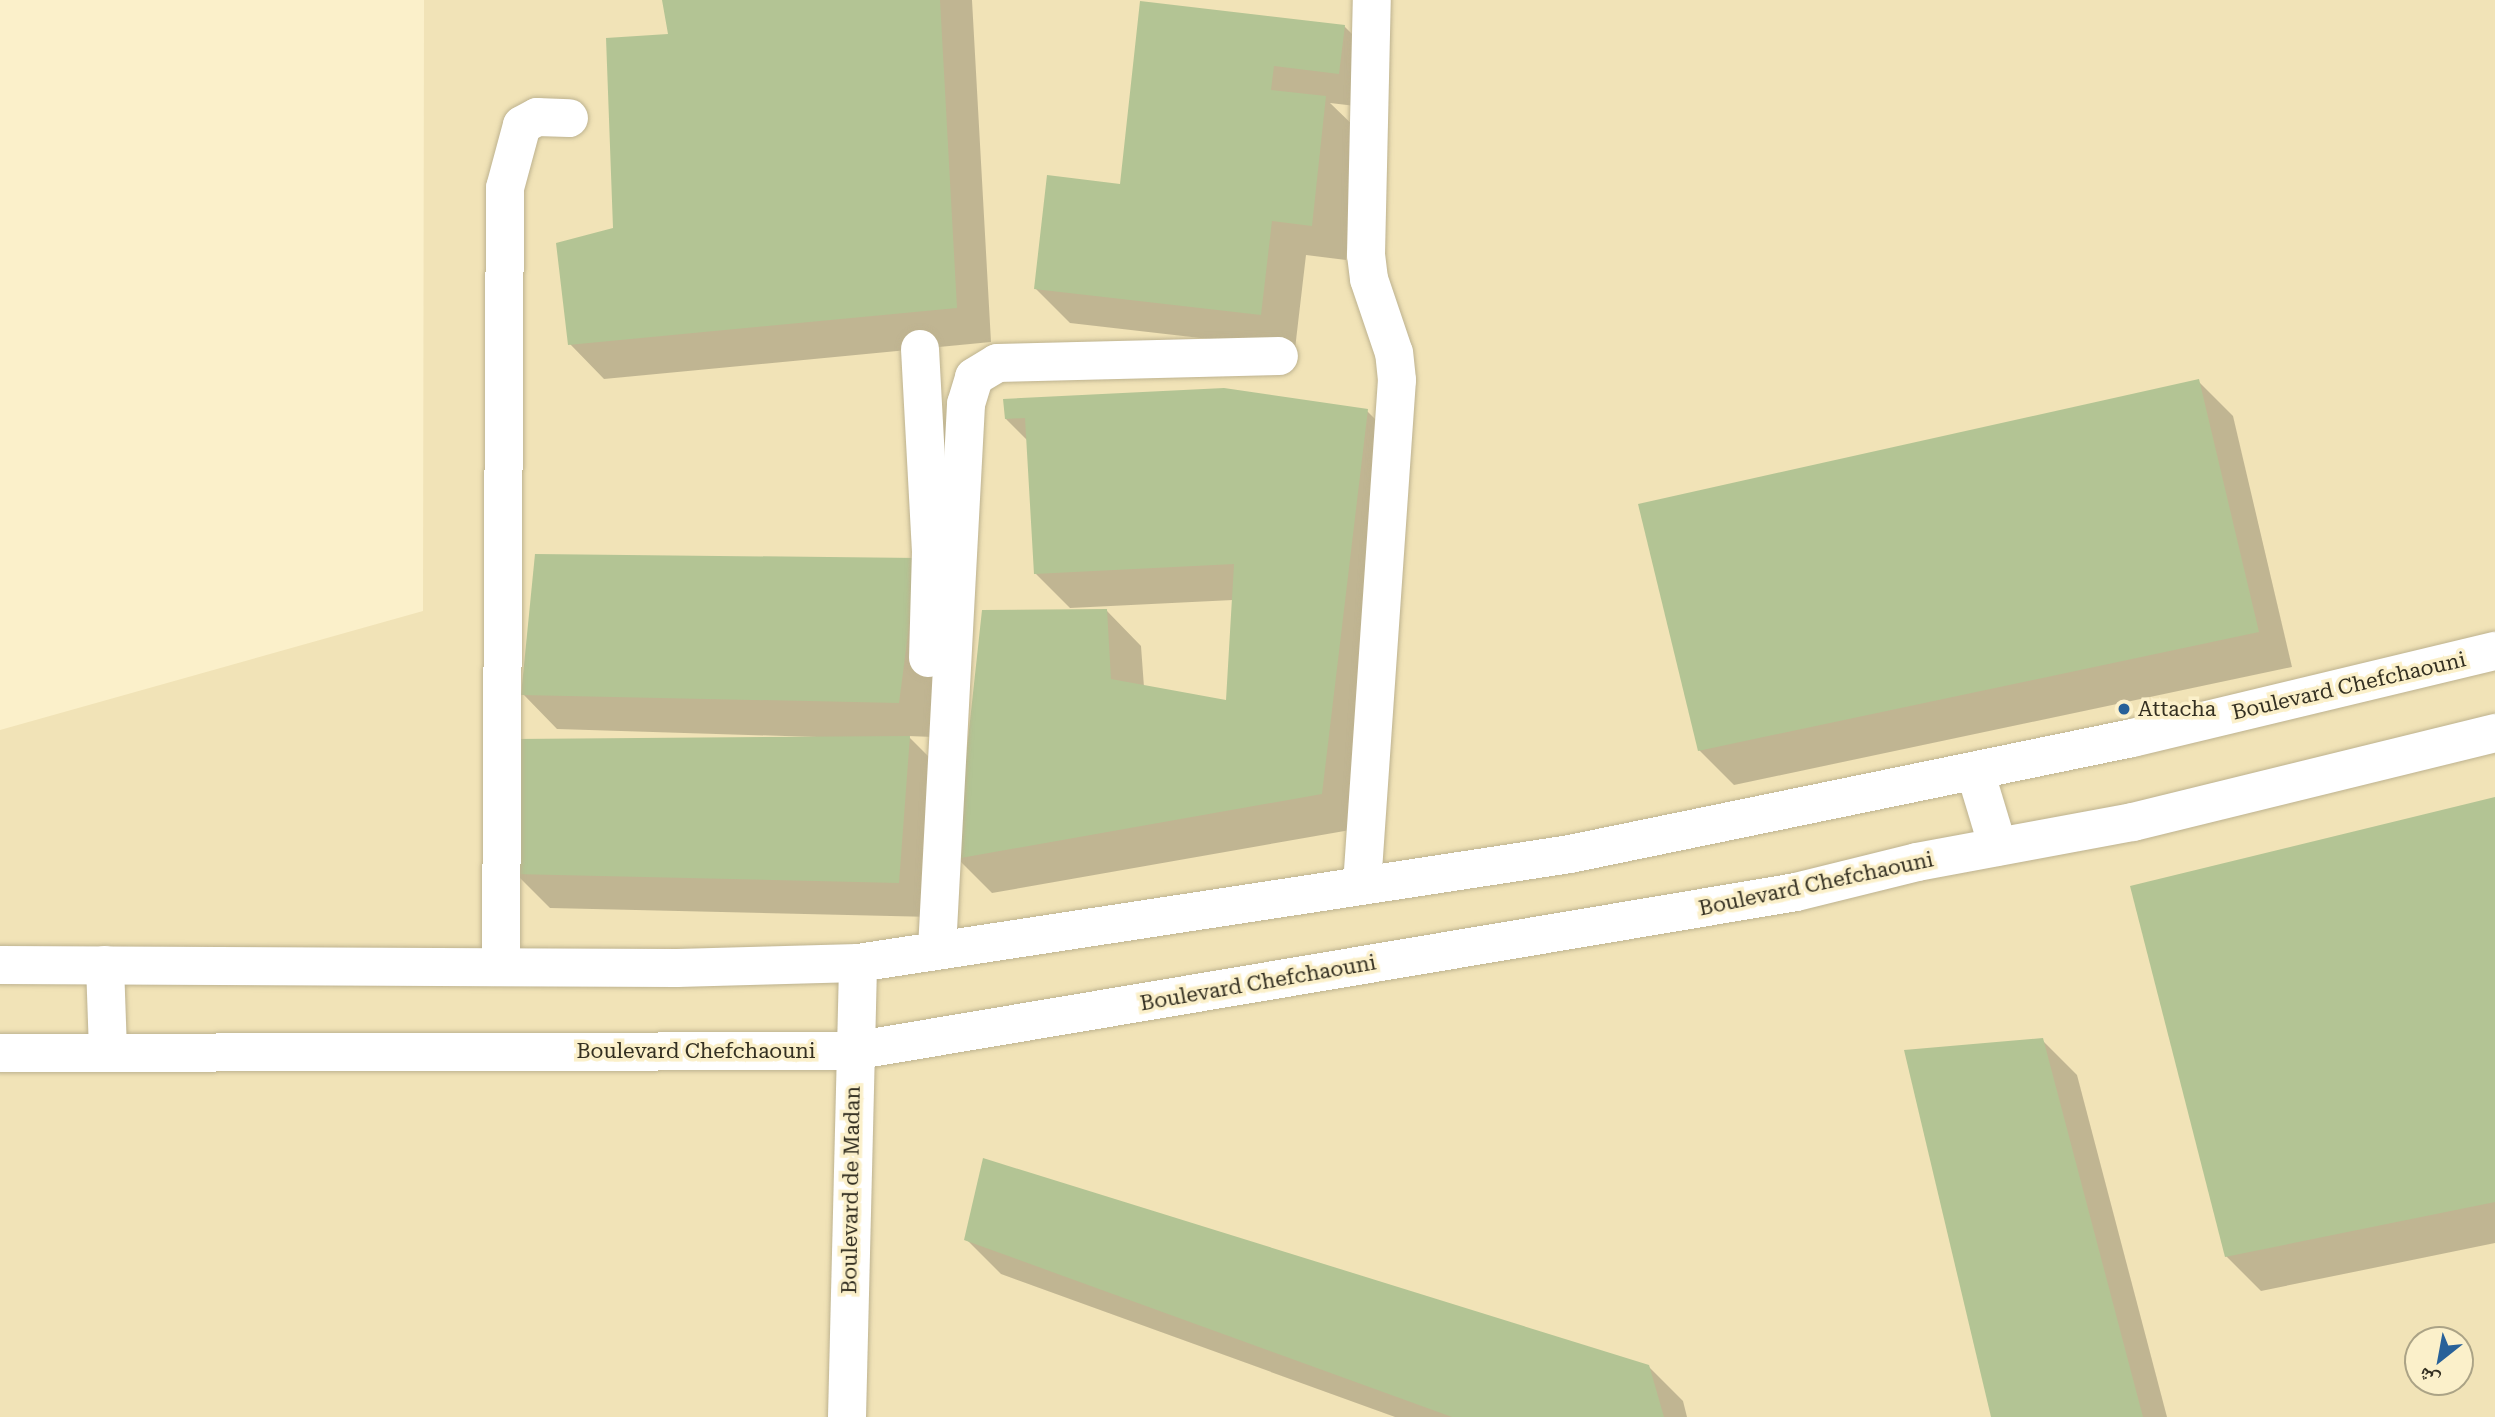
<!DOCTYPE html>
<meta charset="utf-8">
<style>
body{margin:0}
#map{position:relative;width:2495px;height:1417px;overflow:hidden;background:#fbf0ca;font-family:"Roboto Serif","Noto Naskh Arabic",serif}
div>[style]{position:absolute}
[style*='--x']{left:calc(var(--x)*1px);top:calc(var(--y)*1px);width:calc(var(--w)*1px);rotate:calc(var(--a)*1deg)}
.built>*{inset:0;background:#f1e3b7}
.shadow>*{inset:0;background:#0003}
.building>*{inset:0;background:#b3c494}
.roads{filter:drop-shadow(0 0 2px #bdb28f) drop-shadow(0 0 2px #bdb28f)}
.minor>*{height:38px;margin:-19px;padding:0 19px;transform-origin:19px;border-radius:19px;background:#fff}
.dots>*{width:19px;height:19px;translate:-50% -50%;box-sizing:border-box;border:4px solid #fbf0ca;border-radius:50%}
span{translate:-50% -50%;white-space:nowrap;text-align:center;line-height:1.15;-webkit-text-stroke:7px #fbf0ca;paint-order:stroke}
.street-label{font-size:21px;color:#332f21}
.poi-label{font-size:21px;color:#332f21}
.left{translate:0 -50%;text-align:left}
.north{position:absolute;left:2404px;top:1326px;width:70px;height:70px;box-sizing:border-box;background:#fbf0ca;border:2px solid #aba386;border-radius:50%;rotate:211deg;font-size:19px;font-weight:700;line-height:28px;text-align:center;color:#332f21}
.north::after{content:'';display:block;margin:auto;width:24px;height:32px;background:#286199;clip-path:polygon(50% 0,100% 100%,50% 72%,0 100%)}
</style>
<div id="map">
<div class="built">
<i style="clip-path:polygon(evenodd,424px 0,2495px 0,2495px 1417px,0 1417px,0 730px,423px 611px,424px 0,2418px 1340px,2460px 1340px,2460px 1382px,2418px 1382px,2418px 1340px)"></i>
</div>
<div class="shadow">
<i style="clip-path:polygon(663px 0,972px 0,991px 342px,604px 379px,570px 344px,615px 230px,670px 36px)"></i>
<i style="clip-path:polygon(1142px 3px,1344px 26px,1379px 61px,1373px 108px,1330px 103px,1360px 132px,1346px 260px,1306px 255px,1295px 349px,1070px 323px,1036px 289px,1122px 186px)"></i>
<i style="clip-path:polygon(2198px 381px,2233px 416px,2292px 667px,1734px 785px,1699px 750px)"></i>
<i style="clip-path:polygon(1005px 401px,1367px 411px,1402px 446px,1356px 829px,992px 893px,957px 858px,1107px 611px,1141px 646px,1144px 687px,1228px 702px,1233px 600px,1070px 608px,1035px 573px,1028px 441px,1006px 419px)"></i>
<i style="clip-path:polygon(952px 594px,933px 737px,908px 736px,944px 772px,933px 917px,550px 908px,515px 873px,848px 738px,557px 729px,523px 694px)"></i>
<i style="clip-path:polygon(2495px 799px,2495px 1243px,2261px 1291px,2226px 1256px)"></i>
<i style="clip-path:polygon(2042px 1040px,2077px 1075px,2167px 1417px,1993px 1417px)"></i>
<i style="clip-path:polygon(966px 1239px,1648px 1366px,1683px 1401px,1687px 1417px,1395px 1417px,1001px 1274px)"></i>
</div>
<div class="building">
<i style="clip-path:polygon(662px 0,940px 0,957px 308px,568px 345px,556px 243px,613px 228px,606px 38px,668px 34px)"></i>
<i style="clip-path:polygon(1140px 1px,1345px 25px,1339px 74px,1274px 66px,1271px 90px,1326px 96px,1312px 226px,1272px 221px,1261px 315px,1034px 289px,1047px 175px,1120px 184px)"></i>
<i style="clip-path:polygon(2199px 379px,2259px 632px,1698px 751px,1638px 504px)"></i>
<i style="clip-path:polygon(1224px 388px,1368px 409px,1322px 794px,955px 859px,982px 610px,1107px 609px,1111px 679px,1226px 700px,1234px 564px,1034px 574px,1025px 418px,1005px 419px,1003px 399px)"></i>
<i style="clip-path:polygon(535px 554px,918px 558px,899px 703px,521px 695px)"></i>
<i style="clip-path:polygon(910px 736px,899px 883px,513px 874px,513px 739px)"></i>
<i style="clip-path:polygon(2495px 797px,2495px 1202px,2225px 1257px,2130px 886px)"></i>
<i style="clip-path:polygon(2043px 1038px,2143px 1417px,1991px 1417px,1904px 1050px)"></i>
<i style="clip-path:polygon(983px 1158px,1649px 1365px,1664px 1417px,1452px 1417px,964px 1240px)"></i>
</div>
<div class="roads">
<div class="minor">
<i style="--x:920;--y:349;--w:202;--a:86.9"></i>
<i style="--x:931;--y:551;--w:107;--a:91.6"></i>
<i style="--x:1975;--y:771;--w:79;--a:73.2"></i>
<i style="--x:1362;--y:885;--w:506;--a:-86.04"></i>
<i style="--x:1397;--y:380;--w:27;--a:-96"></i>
<i style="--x:1394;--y:353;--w:78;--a:-108.7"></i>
<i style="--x:1369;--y:279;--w:24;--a:-97"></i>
<i style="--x:1366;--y:255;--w:255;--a:-88.7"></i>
<i style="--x:937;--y:949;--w:546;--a:-86.95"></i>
<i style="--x:966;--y:404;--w:28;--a:-73"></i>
<i style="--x:974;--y:377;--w:27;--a:-31"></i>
<i style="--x:997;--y:363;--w:282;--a:-1.4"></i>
<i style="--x:0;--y:965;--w:677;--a:0.25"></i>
<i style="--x:677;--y:968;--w:181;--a:-1.6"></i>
<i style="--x:858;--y:963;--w:720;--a:-8.7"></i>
<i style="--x:1570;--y:854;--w:574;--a:-11.66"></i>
<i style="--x:2132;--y:738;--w:373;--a:-13.5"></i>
<i style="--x:105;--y:965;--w:87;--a:88"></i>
<i style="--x:501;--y:967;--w:779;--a:-89.71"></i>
<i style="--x:505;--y:188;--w:65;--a:-74.9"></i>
<i style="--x:522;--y:125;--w:17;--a:-28"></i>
<i style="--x:537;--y:117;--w:32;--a:2"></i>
<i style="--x:0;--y:1053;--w:853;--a:-0.13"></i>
<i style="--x:853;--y:1051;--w:956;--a:-9.57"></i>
<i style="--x:1796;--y:892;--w:125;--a:-13.9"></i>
<i style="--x:1917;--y:862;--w:220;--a:-10.5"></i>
<i style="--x:2133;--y:822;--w:373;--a:-13.8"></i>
<i style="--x:847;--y:1417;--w:454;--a:-88.6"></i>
</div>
</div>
<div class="dots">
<i style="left:2124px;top:709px;background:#286199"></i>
</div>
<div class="street-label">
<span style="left:2349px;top:686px;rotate:-13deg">Boulevard Chefchaouni</span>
<span style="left:1816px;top:884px;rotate:-12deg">Boulevard Chefchaouni</span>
<span style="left:1258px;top:983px;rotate:-10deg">Boulevard Chefchaouni</span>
<span style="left:696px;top:1051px">Boulevard Chefchaouni</span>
<span style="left:851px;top:1190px;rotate:-89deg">Boulevard de Madan</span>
</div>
<div class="poi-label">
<span class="left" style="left:2138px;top:709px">Attacha</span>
</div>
<div class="north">ش</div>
</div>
